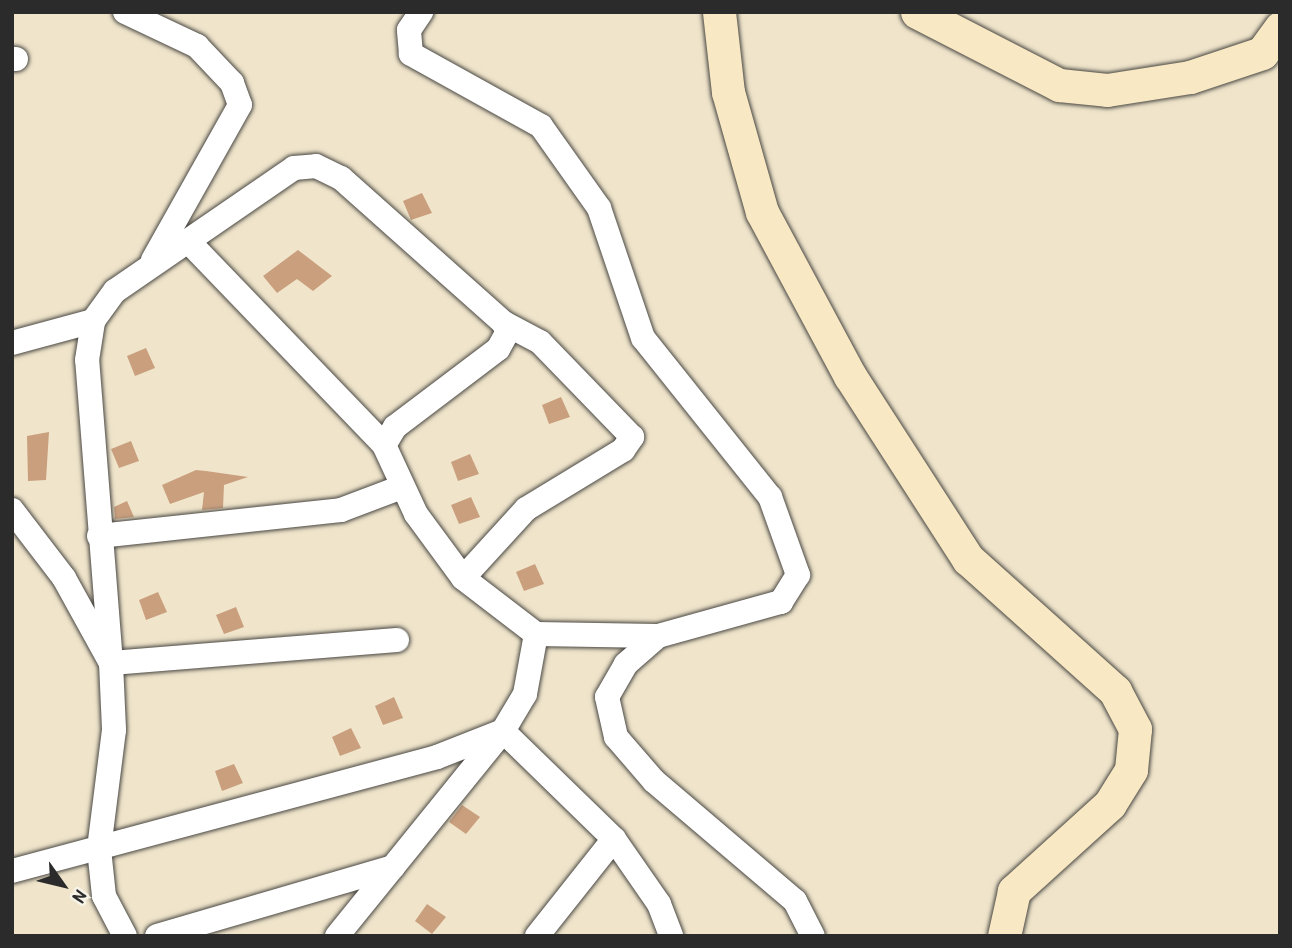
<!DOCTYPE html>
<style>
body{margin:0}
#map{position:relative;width:1292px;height:948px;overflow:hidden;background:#f0e5cb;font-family:"Patrick Hand",sans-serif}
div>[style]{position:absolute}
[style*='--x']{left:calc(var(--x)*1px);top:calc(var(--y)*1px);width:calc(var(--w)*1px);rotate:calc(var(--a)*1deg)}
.building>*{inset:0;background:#c99f7e}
.roads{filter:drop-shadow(0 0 2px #494743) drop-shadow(0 0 2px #494743)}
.street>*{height:24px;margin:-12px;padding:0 12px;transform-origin:12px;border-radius:12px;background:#fff}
.secondary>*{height:33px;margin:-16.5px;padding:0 16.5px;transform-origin:16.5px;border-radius:16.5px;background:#f8e8c3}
span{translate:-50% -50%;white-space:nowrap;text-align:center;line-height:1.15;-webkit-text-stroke:5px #f7f3e8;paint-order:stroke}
.frame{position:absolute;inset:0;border:14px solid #2b2b2b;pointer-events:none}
.north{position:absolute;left:28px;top:850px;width:70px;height:70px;-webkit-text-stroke:5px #f7f3e8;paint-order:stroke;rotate:124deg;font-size:19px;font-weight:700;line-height:28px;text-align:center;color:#2b2b2b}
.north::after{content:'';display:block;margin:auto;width:24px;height:32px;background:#2b2b2b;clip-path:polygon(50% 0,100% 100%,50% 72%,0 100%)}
</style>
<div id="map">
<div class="building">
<i style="clip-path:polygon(422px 193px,432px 213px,411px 220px,403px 201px)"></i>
<i style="clip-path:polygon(298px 250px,332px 276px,313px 291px,297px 279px,277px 293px,263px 276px)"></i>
<i style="clip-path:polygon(146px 348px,155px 368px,135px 376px,127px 356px)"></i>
<i style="clip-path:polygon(561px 397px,570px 417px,549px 424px,542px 405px)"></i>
<i style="clip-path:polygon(49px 432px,46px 480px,28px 481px,27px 436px)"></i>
<i style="clip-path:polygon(131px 441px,139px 461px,119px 468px,111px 449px)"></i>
<i style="clip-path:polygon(470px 454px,479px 474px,458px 481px,451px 462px)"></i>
<i style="clip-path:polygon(196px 470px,206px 471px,248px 477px,224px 485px,223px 508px,202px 510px,204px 492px,170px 504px,162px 485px)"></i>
<i style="clip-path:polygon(471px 497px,480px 517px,459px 524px,451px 505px)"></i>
<i style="clip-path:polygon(127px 501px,134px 517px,115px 519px,114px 507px)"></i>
<i style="clip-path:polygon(535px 564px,544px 584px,524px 591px,516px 572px)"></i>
<i style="clip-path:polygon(158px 592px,167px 612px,146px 620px,139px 600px)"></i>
<i style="clip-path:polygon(236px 607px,244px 627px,224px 634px,216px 615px)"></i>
<i style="clip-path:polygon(394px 697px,403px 718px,383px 725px,375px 706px)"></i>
<i style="clip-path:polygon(351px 728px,361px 748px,340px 756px,332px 737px)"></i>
<i style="clip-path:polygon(234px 764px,243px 783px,222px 791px,215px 771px)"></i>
<i style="clip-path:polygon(462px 805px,480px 817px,466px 834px,449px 822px)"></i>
<i style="clip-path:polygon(427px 904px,446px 917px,432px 934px,415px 921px)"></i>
</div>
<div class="roads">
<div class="street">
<i style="--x:125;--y:12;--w:80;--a:25.3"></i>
<i style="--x:197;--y:46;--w:51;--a:46.6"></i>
<i style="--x:232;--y:83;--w:23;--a:70"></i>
<i style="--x:240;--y:105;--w:178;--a:119.3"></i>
<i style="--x:12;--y:59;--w:4;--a:0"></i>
<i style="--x:188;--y:241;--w:283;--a:46.1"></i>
<i style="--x:12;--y:343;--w:84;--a:-15.2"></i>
<i style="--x:12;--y:510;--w:86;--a:52.6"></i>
<i style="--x:64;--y:578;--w:97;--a:61.1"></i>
<i style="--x:111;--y:663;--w:67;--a:87.4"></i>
<i style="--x:114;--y:730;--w:120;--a:97.2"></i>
<i style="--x:99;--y:849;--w:47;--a:83.9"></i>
<i style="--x:104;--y:896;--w:45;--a:62.3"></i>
<i style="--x:99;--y:536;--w:243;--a:-6.1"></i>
<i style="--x:341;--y:510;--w:65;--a:-20.7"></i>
<i style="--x:463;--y:578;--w:93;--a:-47.6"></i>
<i style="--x:526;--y:509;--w:114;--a:-31.3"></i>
<i style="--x:623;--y:450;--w:16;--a:-55"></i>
<i style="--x:632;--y:437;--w:132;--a:-134.1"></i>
<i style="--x:540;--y:342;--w:41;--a:-152.2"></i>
<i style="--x:658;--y:636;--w:43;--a:138.8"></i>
<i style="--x:626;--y:664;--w:38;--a:120"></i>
<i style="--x:607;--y:697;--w:41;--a:77.3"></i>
<i style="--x:616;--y:737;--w:58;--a:49.2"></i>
<i style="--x:654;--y:781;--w:185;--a:40.4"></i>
<i style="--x:795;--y:901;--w:39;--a:63"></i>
<i style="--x:397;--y:640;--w:287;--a:175.4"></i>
<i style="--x:111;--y:663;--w:304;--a:-94.5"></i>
<i style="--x:87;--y:360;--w:39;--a:-81"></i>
<i style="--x:93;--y:321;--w:37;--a:-54"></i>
<i style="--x:115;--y:291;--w:217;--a:-34.5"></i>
<i style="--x:294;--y:168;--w:22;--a:-5"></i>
<i style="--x:316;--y:166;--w:28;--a:26"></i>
<i style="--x:341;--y:178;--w:218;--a:41.7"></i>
<i style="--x:504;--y:323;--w:10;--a:73"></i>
<i style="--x:507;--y:333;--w:18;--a:119"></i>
<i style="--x:498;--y:349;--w:129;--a:142.9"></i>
<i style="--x:395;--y:427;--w:21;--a:121"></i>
<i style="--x:384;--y:445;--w:76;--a:65.1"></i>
<i style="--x:416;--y:514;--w:79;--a:53.7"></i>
<i style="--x:463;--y:578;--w:92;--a:37.5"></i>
<i style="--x:536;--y:634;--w:122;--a:0.9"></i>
<i style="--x:658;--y:636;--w:128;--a:-15.5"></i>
<i style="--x:781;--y:602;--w:32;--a:-58"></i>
<i style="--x:798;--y:575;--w:83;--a:-109.7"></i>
<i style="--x:770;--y:497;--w:203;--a:-128.6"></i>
<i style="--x:643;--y:338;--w:137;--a:-108.7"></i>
<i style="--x:599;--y:208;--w:100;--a:-125.3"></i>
<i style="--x:541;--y:126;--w:149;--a:-151"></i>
<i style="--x:411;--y:54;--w:24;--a:-95"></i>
<i style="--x:409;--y:30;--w:22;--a:-56"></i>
<i style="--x:12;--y:871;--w:440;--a:-15"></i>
<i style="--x:437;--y:757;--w:71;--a:-21.5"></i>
<i style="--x:503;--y:731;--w:155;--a:44.2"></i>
<i style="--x:614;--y:839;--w:79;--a:55.3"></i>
<i style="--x:659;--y:904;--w:34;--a:69"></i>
<i style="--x:157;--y:936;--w:246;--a:-16.3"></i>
<i style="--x:337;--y:936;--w:264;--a:-51"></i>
<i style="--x:503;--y:731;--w:43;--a:-59.3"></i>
<i style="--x:525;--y:694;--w:61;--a:-79.6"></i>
<i style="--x:537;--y:936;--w:124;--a:-51.6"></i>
</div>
<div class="secondary">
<i style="--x:719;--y:12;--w:81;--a:83.6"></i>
<i style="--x:728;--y:92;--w:125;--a:74.2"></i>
<i style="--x:762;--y:212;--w:186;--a:61.8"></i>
<i style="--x:850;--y:376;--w:218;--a:57.2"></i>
<i style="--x:968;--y:559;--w:198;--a:41.9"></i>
<i style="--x:1115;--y:691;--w:43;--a:62.2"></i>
<i style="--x:1135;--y:729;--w:41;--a:95.6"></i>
<i style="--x:1131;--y:770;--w:40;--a:122"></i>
<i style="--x:1110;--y:804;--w:130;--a:137.8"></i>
<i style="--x:1014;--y:891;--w:46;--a:102.5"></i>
<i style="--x:917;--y:12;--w:160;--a:27.2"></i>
<i style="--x:1059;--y:85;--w:48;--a:5.9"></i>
<i style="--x:1107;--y:90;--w:84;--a:-8.9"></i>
<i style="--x:1190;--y:77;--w:76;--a:-18.4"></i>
<i style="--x:1262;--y:53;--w:31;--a:-54"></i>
</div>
</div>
<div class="frame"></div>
<div class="north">N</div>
</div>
